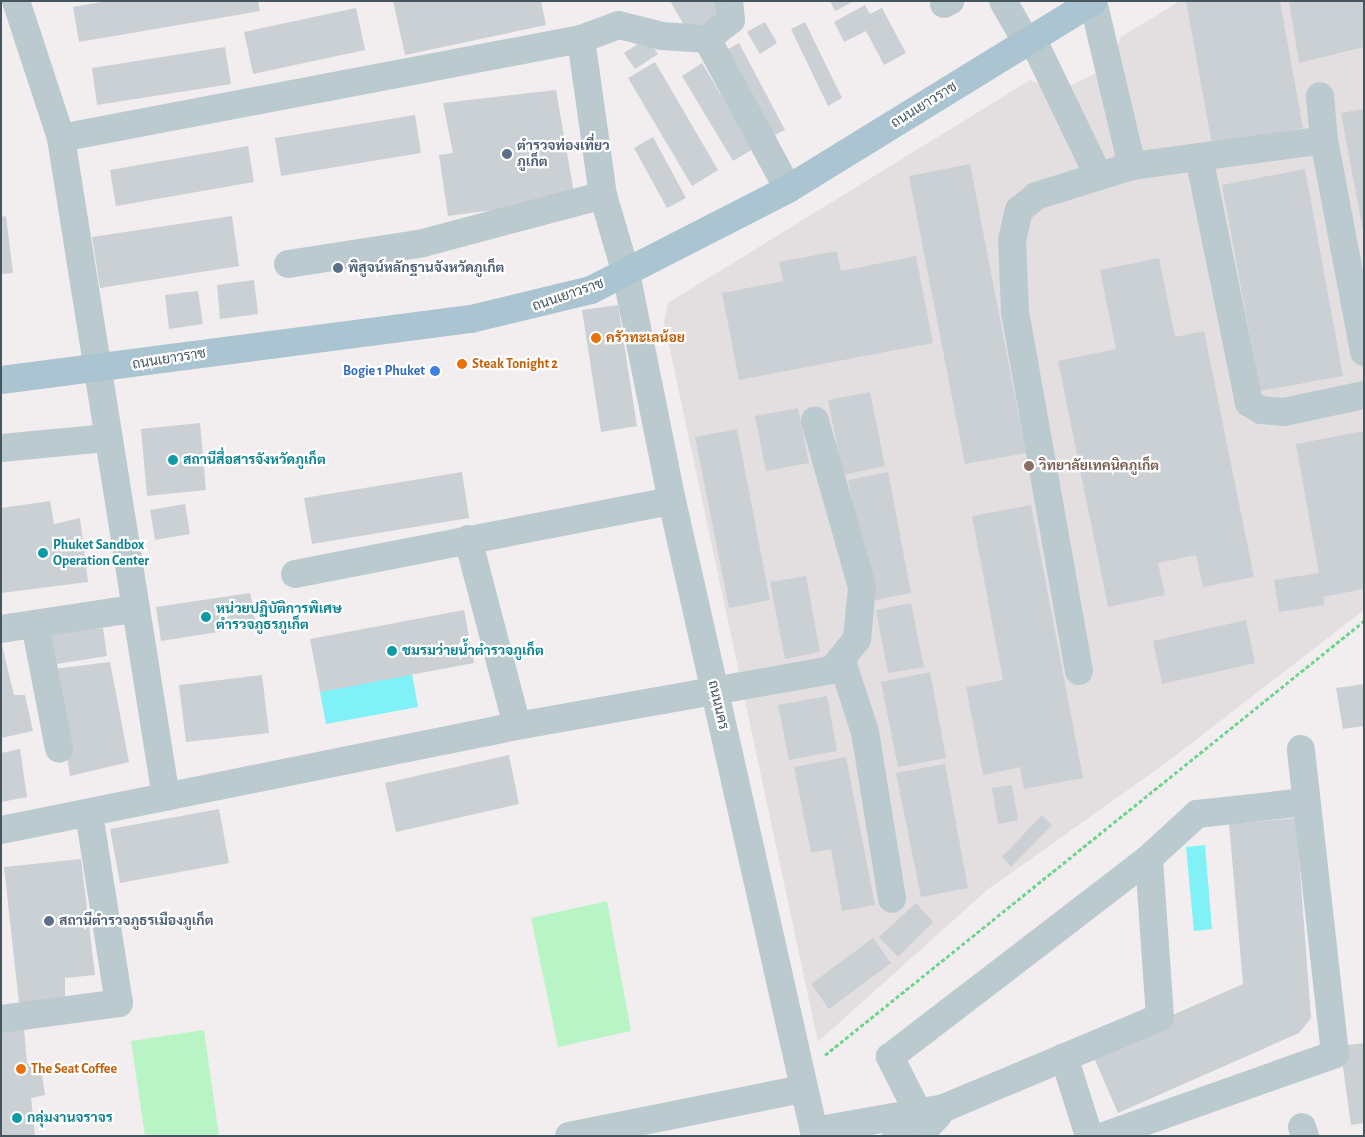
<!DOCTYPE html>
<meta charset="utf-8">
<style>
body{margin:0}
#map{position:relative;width:1365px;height:1137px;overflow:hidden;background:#f2eeef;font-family:"Alegreya Sans",Sarabun,sans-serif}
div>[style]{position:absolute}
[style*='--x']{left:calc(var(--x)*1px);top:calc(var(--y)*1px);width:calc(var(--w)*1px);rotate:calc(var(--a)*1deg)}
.education>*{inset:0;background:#e3dfe1}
.green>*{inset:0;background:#b8f4c5}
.water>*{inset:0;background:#80f1f6}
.building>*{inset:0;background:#cad0d4}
.path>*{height:3px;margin-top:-1.5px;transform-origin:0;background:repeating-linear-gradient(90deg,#6cd690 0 4px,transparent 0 6.5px)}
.minor>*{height:28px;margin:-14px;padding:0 14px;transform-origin:14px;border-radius:14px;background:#bbcacf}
.major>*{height:28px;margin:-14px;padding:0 14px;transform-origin:14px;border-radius:14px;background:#abc4d1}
.dots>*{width:14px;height:14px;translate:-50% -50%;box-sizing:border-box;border:2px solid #fff;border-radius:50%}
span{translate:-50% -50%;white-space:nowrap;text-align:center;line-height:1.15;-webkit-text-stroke:4.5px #fff;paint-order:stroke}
.street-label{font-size:14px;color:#45565e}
.service-label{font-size:14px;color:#4e5e75;font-weight:700}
.left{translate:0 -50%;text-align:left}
.food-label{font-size:14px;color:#c56008;font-weight:700}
.shop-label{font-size:14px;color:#366cbe;font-weight:700}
.right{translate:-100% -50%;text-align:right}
.culture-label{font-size:14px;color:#0d838f;font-weight:700}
.education-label{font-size:14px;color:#785e54;font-weight:700}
.frame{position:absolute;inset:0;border:2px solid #45565e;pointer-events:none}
</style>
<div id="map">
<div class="education">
<i style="clip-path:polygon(1180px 1px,1364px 1px,1364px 610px,1166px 763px,987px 890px,818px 1042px,664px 322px,668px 303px,1030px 80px,1058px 92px,1108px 67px,1121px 37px)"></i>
</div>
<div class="green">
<i style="clip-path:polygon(607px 901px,631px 1031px,558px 1047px,531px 918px)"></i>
<i style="clip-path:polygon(204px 1030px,219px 1136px,145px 1136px,131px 1041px)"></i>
</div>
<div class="water">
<i style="clip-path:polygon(412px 674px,418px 707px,326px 724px,320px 692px)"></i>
<i style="clip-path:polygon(1205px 845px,1212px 929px,1194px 931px,1186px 847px)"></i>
</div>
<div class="building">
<i style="clip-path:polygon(107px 1px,258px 1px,260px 11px,79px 42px,73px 7px)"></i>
<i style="clip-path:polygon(393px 1px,541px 1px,546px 25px,405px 55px)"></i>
<i style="clip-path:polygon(670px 1px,719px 1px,725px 11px,688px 32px)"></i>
<i style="clip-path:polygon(830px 1px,854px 1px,835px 11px)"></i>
<i style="clip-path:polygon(1186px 1px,1280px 1px,1303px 128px,1212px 145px)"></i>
<i style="clip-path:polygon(1289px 1px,1364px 1px,1364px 47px,1299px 63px)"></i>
<i style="clip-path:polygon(865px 5px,870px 14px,882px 8px,906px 53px,884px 65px,866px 31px,844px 42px,834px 22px)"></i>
<i style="clip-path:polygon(356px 8px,365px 50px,253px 74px,244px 32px)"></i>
<i style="clip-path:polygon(765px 22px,777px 43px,760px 54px,747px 32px)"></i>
<i style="clip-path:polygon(805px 22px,842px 98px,828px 106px,791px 29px)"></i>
<i style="clip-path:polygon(647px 38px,658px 54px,635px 69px,624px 53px)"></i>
<i style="clip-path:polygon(739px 43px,785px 130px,765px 140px,719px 54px)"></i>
<i style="clip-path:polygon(225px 47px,231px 84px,97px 105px,92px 68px)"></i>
<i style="clip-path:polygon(655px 62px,718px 170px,692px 186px,628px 78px)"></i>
<i style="clip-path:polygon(702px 63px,753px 149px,733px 161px,682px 76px)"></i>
<i style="clip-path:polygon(556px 90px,575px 199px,448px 216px,439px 155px,453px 153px,443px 103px)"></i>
<i style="clip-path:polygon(1364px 109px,1364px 231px,1363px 231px,1341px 113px)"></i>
<i style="clip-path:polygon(415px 115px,421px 153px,281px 176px,275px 138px)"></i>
<i style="clip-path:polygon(653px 137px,686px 198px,667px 208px,634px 148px)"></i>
<i style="clip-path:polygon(248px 146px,254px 182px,116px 206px,110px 170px)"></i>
<i style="clip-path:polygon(970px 164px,1026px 453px,965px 464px,909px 176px)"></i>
<i style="clip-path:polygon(1305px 169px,1343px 376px,1260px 391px,1222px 185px)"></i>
<i style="clip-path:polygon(6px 216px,13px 273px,1px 274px,1px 217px)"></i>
<i style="clip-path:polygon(232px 216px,239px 266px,100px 288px,92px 237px)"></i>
<i style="clip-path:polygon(837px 251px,841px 271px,916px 256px,933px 343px,739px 380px,722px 293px,783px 281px,779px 262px)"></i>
<i style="clip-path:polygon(1159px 258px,1175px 337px,1204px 331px,1254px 577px,1203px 587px,1196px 555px,1158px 563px,1165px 595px,1108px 607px,1058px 361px,1116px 349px,1100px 270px)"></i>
<i style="clip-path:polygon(254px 280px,258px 314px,220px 319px,217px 285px)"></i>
<i style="clip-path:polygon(198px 291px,203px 324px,169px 329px,165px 295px)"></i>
<i style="clip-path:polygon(618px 305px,637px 426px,601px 432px,582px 310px)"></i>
<i style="clip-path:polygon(870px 392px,885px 466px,843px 475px,828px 400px)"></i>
<i style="clip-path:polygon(798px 408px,809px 463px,766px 471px,755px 416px)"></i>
<i style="clip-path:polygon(200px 423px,206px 490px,147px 496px,141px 429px)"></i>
<i style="clip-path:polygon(737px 429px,770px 600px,729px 608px,695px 437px)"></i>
<i style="clip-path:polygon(1364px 431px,1364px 589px,1323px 597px,1325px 605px,1279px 612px,1274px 580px,1319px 573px,1296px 444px)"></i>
<i style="clip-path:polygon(462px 472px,469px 518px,312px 544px,304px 498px)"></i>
<i style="clip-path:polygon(888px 472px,911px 593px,871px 601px,848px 480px)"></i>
<i style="clip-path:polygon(50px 501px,54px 524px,80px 518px,88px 582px,1px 593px,1px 508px)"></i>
<i style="clip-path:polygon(185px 504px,190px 534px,155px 540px,150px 510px)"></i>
<i style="clip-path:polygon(1031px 505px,1083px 778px,1024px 789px,1020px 767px,983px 775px,966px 687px,1003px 680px,972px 516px)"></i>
<i style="clip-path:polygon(806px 576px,820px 652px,785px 659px,770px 582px)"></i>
<i style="clip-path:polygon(250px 593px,256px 626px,161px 641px,156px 607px)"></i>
<i style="clip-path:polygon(911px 603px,924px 667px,888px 673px,876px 610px)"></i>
<i style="clip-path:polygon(464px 610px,474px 663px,320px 692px,310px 639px)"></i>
<i style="clip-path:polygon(1246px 620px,1255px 663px,1162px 684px,1153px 641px)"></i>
<i style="clip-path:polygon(103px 628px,107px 656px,57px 664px,49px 634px)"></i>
<i style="clip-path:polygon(1px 641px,14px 695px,25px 695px,33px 731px,1px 738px)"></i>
<i style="clip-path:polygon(110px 662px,129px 762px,70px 776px,53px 669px)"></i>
<i style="clip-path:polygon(930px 672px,946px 758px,898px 767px,881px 682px)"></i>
<i style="clip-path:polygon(262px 675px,269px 733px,186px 742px,179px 685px)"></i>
<i style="clip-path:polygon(1364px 684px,1364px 726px,1343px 729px,1336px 688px)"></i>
<i style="clip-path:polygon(827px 696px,837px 751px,789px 760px,778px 705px)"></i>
<i style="clip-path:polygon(20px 749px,27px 797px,1px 802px,1px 753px)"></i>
<i style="clip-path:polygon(509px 755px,519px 804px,396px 832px,385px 783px)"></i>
<i style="clip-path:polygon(846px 757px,875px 905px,842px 911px,831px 849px,811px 853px,794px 767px)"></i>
<i style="clip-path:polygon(945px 764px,968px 888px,921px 897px,896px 773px)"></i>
<i style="clip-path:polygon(1012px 785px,1018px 820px,998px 824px,992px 788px)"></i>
<i style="clip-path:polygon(219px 809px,229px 863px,120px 883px,110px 829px)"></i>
<i style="clip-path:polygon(1042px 815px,1052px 825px,1011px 867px,1002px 857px)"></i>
<i style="clip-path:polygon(1296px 818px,1311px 1018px,1299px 1033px,1118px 1113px,1091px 1051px,1243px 984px,1229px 824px)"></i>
<i style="clip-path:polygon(81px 859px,95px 975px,65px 978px,65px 1001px,19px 1003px,4px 867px)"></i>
<i style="clip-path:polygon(916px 903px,933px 922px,898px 957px,879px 937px)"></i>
<i style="clip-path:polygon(873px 938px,891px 963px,829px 1009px,811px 984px)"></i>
<i style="clip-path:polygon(24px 1028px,27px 1064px,40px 1061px,45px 1095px,31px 1098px,35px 1136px,1px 1136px,1px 1032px)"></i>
<i style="clip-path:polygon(1364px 1043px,1364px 1123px,1351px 1125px,1340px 1046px)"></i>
</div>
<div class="path">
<i style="--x:825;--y:1055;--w:692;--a:-38.84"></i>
</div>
<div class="minor">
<i style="--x:16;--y:1;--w:144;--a:71.8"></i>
<i style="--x:61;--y:138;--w:667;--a:80.95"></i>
<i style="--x:729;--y:1;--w:19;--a:84"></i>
<i style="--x:731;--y:20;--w:31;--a:142"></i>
<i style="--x:707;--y:39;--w:170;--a:61.6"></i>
<i style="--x:1003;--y:1;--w:46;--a:60.1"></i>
<i style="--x:944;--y:4;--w:7;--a:-27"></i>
<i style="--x:1032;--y:38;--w:150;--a:64.3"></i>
<i style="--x:581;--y:39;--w:158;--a:82"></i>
<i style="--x:603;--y:195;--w:81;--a:73.6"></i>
<i style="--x:626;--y:273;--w:233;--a:78.6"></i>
<i style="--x:672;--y:501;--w:651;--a:77.31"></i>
<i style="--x:61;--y:138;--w:529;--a:-10.78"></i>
<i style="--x:581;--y:39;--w:40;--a:-20.2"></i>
<i style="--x:619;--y:25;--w:44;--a:14.3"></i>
<i style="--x:662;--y:36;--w:45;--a:3.8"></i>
<i style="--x:1324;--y:140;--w:216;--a:79.3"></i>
<i style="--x:1199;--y:157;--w:251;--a:78.5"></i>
<i style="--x:1249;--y:403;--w:14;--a:30"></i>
<i style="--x:1261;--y:410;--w:23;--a:5"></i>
<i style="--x:1284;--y:412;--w:82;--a:-12"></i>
<i style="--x:1132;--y:166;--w:194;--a:-7.7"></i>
<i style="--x:1324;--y:140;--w:44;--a:-95.2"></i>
<i style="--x:288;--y:264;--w:137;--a:-8.8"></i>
<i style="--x:423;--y:243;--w:186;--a:-14.9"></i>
<i style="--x:1;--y:448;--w:105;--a:-5.4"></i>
<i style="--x:468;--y:539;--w:193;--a:75.3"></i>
<i style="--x:295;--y:574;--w:384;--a:-11"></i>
<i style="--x:35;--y:624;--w:127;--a:79.1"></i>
<i style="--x:1;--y:629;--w:134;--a:-8.6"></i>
<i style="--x:842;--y:661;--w:75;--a:72.1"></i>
<i style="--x:865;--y:732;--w:169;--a:80.8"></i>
<i style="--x:1079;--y:671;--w:365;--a:-100.1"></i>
<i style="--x:1015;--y:312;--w:72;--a:-92.4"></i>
<i style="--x:1012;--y:240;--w:31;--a:-77"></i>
<i style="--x:1019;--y:210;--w:22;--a:-39"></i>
<i style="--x:1036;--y:196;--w:101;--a:-17.4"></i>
<i style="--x:1132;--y:166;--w:170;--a:-103.3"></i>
<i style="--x:1;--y:830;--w:526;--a:-11.4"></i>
<i style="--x:517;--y:726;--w:320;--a:-10.1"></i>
<i style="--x:832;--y:670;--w:40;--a:-51"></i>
<i style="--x:857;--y:639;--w:52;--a:-84.5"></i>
<i style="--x:862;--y:587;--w:173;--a:-105.8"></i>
<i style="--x:1;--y:1019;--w:119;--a:-7.7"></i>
<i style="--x:119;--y:1003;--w:191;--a:-99"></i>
<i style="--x:1064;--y:1057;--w:83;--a:72.4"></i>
<i style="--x:1302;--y:1127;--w:9;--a:72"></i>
<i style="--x:926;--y:1128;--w:80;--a:-116.9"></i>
<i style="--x:890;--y:1057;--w:327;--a:-37.5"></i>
<i style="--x:1149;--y:858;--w:65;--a:-42.5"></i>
<i style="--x:1197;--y:814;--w:109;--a:-6.3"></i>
<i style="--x:814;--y:1131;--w:132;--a:-10"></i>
<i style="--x:944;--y:1108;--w:234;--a:-22.8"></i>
<i style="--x:1160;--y:1017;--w:159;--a:-94"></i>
<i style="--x:569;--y:1136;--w:239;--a:-11.4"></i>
<i style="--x:896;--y:1136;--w:31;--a:-15"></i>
<i style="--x:926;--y:1128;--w:18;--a:-47"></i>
<i style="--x:1104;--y:1136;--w:245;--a:-19.5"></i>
<i style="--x:1335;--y:1054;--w:307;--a:-96.4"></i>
</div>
<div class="major">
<i style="--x:1;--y:380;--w:474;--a:-7.4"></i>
<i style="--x:471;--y:319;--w:123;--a:-13.6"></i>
<i style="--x:591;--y:290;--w:221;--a:-27.1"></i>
<i style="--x:788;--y:189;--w:358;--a:-31.6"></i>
</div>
<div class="dots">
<i style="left:507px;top:154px;background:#5c6f8a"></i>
<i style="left:338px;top:268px;background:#5c6f8a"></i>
<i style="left:596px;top:338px;background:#e8710a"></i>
<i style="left:462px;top:364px;background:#e8710a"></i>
<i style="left:435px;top:371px;background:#3f7fe0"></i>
<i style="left:173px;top:460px;background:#0f9aa8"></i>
<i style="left:1029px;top:466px;background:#8d6e63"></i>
<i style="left:43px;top:553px;background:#0f9aa8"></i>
<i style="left:206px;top:617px;background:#0f9aa8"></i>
<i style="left:392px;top:651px;background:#0f9aa8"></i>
<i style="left:49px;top:921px;background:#5c6f8a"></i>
<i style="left:21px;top:1069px;background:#e8710a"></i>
<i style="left:17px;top:1118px;background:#0f9aa8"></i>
</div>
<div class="street-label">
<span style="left:924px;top:105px;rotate:-32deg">ถนนเยาวราช</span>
<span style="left:568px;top:295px;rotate:-19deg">ถนนเยาวราช</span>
<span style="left:169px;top:359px;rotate:-9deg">ถนนเยาวราช</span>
<span style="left:718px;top:705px;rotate:77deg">ถนนนคร</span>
</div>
<div class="service-label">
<span class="left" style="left:517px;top:154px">ตำรวจท่องเที่ยว<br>ภูเก็ต</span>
<span class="left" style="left:348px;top:268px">พิสูจน์หลักฐานจังหวัดภูเก็ต</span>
<span class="left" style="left:59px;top:921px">สถานีตำรวจภูธรเมืองภูเก็ต</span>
</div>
<div class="food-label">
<span class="left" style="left:606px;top:338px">ครัวทะเลน้อย</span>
<span class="left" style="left:472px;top:364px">Steak Tonight 2</span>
<span class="left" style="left:31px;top:1069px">The Seat Coffee</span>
</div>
<div class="shop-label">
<span class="right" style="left:425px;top:371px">Bogie 1 Phuket</span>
</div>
<div class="culture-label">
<span class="left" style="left:183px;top:460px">สถานีสื่อสารจังหวัดภูเก็ต</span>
<span class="left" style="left:53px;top:553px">Phuket Sandbox<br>Operation Center</span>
<span class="left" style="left:216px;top:617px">หน่วยปฏิบัติการพิเศษ<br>ตำรวจภูธรภูเก็ต</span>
<span class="left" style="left:402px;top:651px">ชมรมว่ายน้ำตำรวจภูเก็ต</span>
<span class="left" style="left:27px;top:1118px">กลุ่มงานจราจร</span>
</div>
<div class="education-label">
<span class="left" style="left:1039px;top:466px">วิทยาลัยเทคนิคภูเก็ต</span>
</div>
<div class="frame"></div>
</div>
